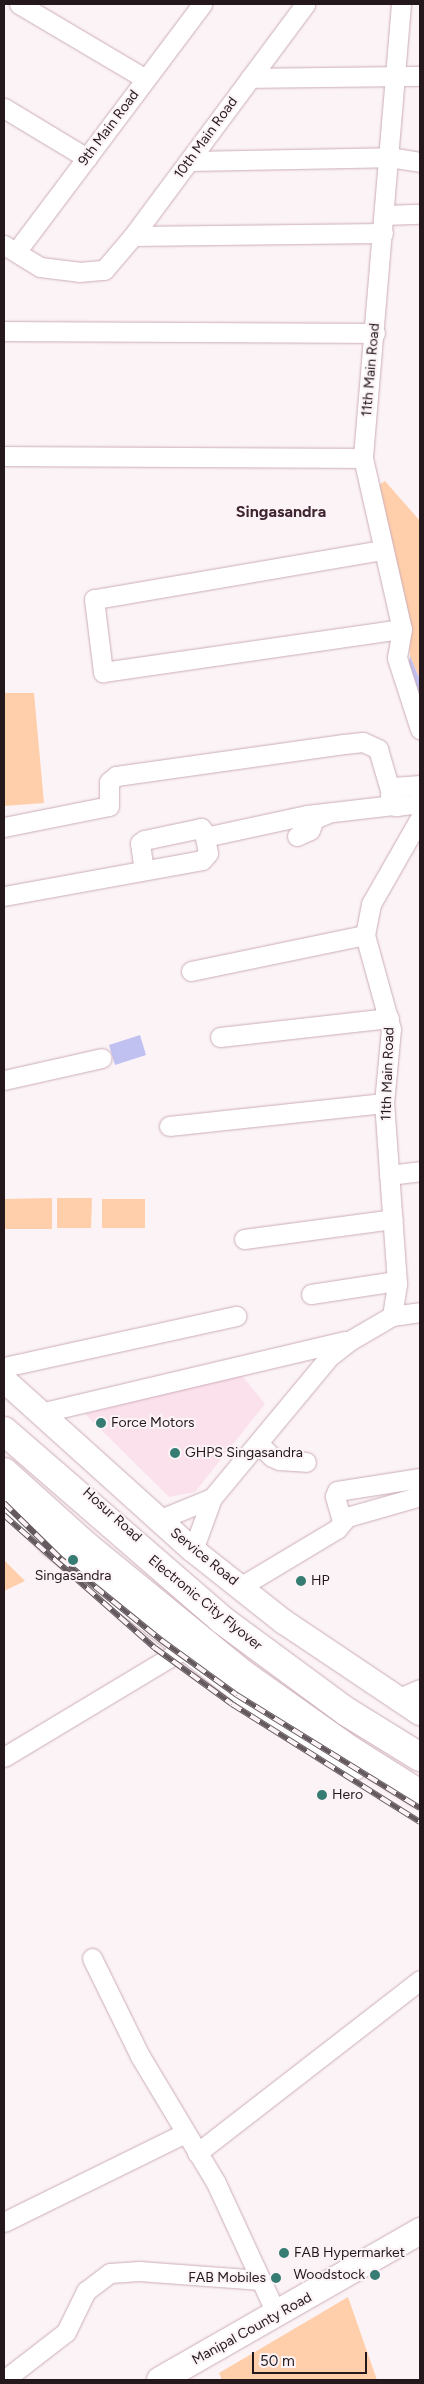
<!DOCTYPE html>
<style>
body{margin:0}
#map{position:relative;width:424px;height:2384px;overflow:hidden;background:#fbf3f6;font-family:Figtree,sans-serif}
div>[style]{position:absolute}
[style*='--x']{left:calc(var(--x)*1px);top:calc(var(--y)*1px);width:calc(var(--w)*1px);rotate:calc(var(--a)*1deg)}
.built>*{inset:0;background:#fbe1ec}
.green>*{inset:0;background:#ffcfab}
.water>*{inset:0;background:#c0c0f1}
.roads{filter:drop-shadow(0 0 1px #ccacb9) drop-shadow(0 0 1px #ccacb9)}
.minor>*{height:19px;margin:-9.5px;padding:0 9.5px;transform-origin:9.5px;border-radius:9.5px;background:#fff}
.tertiary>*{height:24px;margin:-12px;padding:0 12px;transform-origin:12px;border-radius:12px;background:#fff}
.secondary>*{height:26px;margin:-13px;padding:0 13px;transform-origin:13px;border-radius:13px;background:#fff}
.trunk>*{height:28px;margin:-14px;padding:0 14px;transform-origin:14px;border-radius:14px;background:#fff}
.motorway>*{height:28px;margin:-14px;padding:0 14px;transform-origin:14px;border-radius:14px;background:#fff}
.rail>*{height:5.5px;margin-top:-2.75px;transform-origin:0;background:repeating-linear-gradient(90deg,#fbf3f6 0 11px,#64595e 0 22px);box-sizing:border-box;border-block:1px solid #64595e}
.dots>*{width:14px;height:14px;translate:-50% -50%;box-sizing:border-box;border:2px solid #fbf3f6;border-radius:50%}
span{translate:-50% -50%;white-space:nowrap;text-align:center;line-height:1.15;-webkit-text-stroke:4px #fbf3f6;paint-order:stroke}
.street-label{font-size:14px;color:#24181d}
.poi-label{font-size:14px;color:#24181d}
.left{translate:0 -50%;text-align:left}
.right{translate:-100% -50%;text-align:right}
.quarter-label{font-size:16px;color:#3f2531;font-weight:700}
.frame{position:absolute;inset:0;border:5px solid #24181d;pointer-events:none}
.scale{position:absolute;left:252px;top:2352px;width:115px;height:22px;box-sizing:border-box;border:2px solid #24181d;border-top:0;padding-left:6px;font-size:15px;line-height:18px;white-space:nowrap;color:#24181d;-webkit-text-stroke:4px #fbf3f6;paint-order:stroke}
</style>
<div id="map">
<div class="built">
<i style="clip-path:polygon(241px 1374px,265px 1404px,195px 1492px,169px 1497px,85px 1414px)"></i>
</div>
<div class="green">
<i style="clip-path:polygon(385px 481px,420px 521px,420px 680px,410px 656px,406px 606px,377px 486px)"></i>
<i style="clip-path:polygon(4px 693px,34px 693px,44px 803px,4px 806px)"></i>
<i style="clip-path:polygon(52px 1198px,52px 1229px,4px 1229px,4px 1199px)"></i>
<i style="clip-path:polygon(57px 1198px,92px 1198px,91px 1228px,57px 1228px)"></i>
<i style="clip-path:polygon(102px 1199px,145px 1199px,145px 1228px,102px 1228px)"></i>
<i style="clip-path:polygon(4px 1560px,25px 1581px,4px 1591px)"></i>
<i style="clip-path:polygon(348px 2297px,377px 2380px,222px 2380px,219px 2373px)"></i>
</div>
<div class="water">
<i style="clip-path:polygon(410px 656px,420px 680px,420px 714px,406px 678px)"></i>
<i style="clip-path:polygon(140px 1035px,146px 1055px,115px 1065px,109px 1045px)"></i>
</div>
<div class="roads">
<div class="minor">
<i style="--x:19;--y:4;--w:147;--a:30.6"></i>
<i style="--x:401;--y:4;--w:456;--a:94.8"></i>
<i style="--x:363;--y:458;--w:175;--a:77.2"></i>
<i style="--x:402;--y:629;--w:29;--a:100"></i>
<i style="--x:397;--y:658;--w:75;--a:72.1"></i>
<i style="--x:250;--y:78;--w:170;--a:-0.7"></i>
<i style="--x:4;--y:108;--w:97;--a:31.1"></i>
<i style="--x:189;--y:161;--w:200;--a:-1.1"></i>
<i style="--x:389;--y:157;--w:31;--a:9"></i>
<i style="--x:384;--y:215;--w:36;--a:-2"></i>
<i style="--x:133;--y:236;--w:250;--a:-0.7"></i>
<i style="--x:4;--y:245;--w:42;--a:31.4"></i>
<i style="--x:40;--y:267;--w:39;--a:7"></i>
<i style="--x:79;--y:272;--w:25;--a:-5"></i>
<i style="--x:104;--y:270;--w:45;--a:-49.5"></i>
<i style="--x:133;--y:236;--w:289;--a:-53.4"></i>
<i style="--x:16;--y:252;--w:310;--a:-53.1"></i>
<i style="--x:4;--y:331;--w:371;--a:0.3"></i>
<i style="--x:4;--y:456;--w:359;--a:0.3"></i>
<i style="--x:382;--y:550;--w:292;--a:170.3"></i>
<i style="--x:94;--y:599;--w:74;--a:83"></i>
<i style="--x:103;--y:672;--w:302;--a:-8.2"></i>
<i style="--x:420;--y:785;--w:27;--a:176"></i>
<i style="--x:393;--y:787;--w:9;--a:108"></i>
<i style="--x:390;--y:796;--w:12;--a:59"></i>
<i style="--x:396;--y:806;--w:24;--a:-7"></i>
<i style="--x:4;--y:827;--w:107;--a:-11.3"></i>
<i style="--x:109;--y:806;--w:24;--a:-90"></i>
<i style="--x:109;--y:782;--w:9;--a:-41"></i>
<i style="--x:116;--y:776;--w:230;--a:-8"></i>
<i style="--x:344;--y:744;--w:19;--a:-6"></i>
<i style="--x:363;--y:742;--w:17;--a:25"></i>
<i style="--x:378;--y:749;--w:43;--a:73.7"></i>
<i style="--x:297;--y:836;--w:14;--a:-25"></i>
<i style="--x:310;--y:830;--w:12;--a:-70"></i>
<i style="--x:314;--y:819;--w:15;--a:-23"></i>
<i style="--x:205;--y:837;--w:104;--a:-12.2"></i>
<i style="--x:307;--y:815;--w:87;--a:-6.6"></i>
<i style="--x:4;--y:896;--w:201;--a:-10.3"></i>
<i style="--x:202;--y:860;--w:9;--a:-49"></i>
<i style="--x:208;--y:853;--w:21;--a:-101"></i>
<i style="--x:204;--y:832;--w:5;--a:-127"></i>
<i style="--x:201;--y:828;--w:58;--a:168.1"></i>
<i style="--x:144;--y:840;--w:5;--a:143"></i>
<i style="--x:140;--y:843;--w:27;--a:82"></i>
<i style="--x:191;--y:971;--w:178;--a:-11.7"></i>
<i style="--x:220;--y:1037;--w:170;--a:-6.4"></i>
<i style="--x:4;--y:1080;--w:100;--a:-12.7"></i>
<i style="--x:169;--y:1126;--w:216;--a:-6.1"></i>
<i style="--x:389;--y:1175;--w:31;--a:-7"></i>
<i style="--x:244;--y:1239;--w:150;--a:-7.6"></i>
<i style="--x:311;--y:1294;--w:86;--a:-8.7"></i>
<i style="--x:392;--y:1316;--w:33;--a:-81"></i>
<i style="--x:397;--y:1283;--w:180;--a:-94.1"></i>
<i style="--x:384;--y:1103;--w:74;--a:-84.6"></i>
<i style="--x:391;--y:1029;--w:98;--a:-105.5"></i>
<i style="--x:365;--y:935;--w:32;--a:-79"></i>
<i style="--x:371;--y:904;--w:99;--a:-60.3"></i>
<i style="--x:4;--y:1367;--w:238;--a:-12.4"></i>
<i style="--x:40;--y:1413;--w:313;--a:-13.3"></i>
<i style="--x:259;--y:1444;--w:18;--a:45"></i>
<i style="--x:272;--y:1457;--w:8;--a:23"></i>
<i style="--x:279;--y:1460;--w:27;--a:4"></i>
<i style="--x:158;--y:1520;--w:58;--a:-22.2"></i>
<i style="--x:342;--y:1521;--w:26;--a:-106"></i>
<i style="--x:335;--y:1496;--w:5;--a:-68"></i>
<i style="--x:337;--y:1491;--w:84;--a:-8.9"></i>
<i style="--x:193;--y:1550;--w:55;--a:-69.9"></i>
<i style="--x:212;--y:1498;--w:183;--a:-50.3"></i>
<i style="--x:329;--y:1357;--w:28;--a:-38"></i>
<i style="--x:351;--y:1340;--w:48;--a:-30.3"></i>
<i style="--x:392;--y:1316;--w:28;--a:-8"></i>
<i style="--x:240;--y:1587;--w:113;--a:-30.9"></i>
<i style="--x:337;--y:1529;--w:16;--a:-50"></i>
<i style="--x:347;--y:1517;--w:76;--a:-16"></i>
<i style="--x:399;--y:1698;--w:23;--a:-23"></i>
<i style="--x:4;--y:1757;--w:210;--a:-31"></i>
<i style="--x:92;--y:1958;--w:109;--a:63.9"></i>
<i style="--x:140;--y:2056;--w:148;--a:59.1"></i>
<i style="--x:216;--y:2183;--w:145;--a:65.2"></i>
<i style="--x:197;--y:2153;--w:282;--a:-37.8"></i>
<i style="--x:4;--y:2222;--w:202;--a:-26.2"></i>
<i style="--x:4;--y:2380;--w:78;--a:-37.7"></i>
<i style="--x:66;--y:2332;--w:46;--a:-64"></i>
<i style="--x:86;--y:2291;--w:30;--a:-37"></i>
<i style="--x:110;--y:2273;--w:29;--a:-4"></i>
<i style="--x:139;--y:2271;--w:122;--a:4.2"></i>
</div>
<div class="tertiary">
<i style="--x:4;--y:1380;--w:254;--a:42"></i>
<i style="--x:193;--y:1550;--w:116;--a:38.4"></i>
<i style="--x:284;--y:1622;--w:164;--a:33.8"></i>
<i style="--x:4;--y:1497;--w:68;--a:45"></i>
<i style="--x:52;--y:1545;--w:272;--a:37.8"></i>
<i style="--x:267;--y:1712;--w:104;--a:32.5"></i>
</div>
<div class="secondary">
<i style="--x:160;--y:2380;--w:300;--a:-29.8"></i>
</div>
<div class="trunk">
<i style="--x:4;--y:1472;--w:109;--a:42"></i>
<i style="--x:85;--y:1545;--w:205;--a:39.3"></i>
<i style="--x:244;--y:1675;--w:130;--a:35.3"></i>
<i style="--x:350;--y:1750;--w:83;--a:32.2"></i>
</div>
<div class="motorway">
<i style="--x:4;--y:1431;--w:289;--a:40.9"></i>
<i style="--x:222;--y:1620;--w:155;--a:36.4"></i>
<i style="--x:347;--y:1712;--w:86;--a:31.7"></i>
</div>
</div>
<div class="rail">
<i style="--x:4;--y:1503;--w:80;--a:44.5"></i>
<i style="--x:61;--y:1559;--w:129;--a:39"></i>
<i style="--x:161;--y:1640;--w:94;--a:35.9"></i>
<i style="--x:237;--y:1695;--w:215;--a:31.7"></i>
<i style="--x:4;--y:1515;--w:201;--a:41.4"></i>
<i style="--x:155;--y:1648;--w:95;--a:36"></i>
<i style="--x:232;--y:1704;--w:222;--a:32.1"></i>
</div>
<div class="dots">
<i style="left:101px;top:1423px;background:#367c73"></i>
<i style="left:175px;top:1453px;background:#367c73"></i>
<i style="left:73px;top:1560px;background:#367c73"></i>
<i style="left:301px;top:1581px;background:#367c73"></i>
<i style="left:322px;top:1795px;background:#367c73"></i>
<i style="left:284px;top:2253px;background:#367c73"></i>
<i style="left:375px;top:2275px;background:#367c73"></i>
<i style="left:276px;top:2278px;background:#367c73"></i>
</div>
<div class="street-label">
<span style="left:109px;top:128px;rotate:-53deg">9th Main Road</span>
<span style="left:206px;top:138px;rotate:-54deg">10th Main Road</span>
<span style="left:371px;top:370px;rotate:-85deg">11th Main Road</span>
<span style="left:388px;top:1074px;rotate:-88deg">11th Main Road</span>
<span style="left:112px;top:1515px;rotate:42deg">Hosur Road</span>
<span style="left:204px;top:1557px;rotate:39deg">Service Road</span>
<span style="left:205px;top:1603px;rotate:39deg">Electronic City Flyover</span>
<span style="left:252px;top:2329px;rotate:-29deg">Manipal County Road</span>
</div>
<div class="poi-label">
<span class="left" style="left:111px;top:1423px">Force Motors</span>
<span class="left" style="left:185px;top:1453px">GHPS Singasandra</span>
<span style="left:73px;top:1576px">Singasandra</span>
<span class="left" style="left:311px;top:1581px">HP</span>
<span class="left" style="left:332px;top:1795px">Hero</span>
<span class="left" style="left:294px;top:2253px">FAB Hypermarket</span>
<span class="right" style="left:365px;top:2275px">Woodstock</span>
<span class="right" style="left:266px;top:2278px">FAB Mobiles</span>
</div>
<div class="quarter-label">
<span style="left:281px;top:512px">Singasandra</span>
</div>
<div class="frame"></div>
<div class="scale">50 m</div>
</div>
